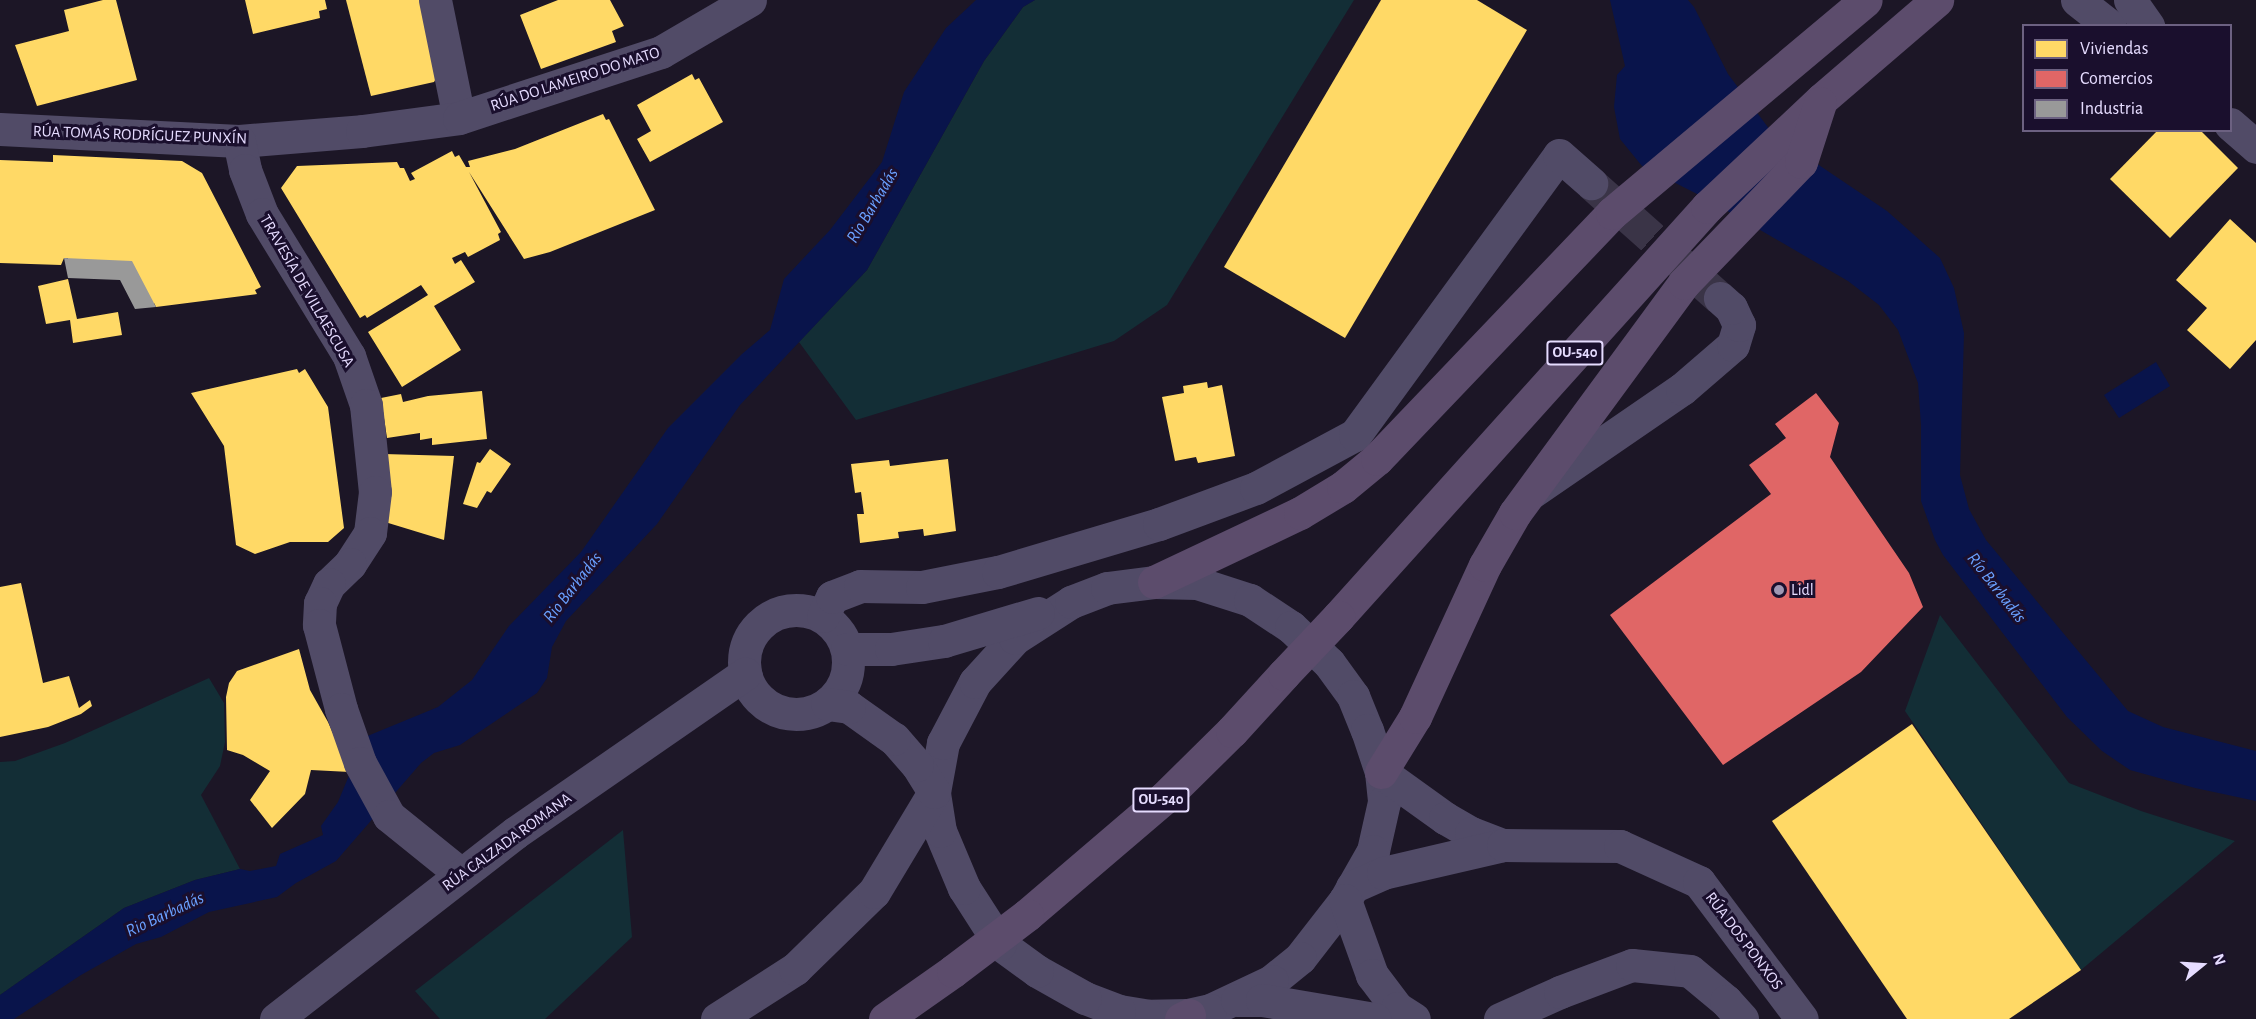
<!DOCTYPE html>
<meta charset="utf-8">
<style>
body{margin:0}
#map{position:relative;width:2256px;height:1019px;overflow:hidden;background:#1c1626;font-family:"Alegreya Sans",sans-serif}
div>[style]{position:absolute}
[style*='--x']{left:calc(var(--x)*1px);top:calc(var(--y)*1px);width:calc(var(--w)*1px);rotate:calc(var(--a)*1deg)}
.green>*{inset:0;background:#132e36}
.water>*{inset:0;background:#09144b}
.homes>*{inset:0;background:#ffd966}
.shops>*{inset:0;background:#e06666}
.industry>*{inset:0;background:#999}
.minor-tunnel>*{height:33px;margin-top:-16.5px;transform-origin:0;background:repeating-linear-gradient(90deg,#3a3447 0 33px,transparent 0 49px)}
.minor>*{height:33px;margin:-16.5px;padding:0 16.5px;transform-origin:16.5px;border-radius:16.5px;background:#514b67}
.minor>.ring{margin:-16.5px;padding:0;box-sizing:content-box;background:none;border:33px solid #514b67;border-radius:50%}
.major>*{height:33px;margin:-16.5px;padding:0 16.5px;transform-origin:16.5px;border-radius:16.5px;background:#5c4c6c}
.major-bridge>*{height:33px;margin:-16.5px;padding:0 16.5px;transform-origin:16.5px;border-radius:16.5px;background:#5c4c6c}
.dots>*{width:16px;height:16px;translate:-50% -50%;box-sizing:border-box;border:3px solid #1a0f2d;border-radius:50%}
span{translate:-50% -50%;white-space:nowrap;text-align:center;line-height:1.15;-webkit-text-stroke:6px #1a0f2d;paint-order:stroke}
.shield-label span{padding:2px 4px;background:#1a0f2d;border:2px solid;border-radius:4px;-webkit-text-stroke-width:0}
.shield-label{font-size:15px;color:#e6dcff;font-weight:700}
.street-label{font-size:16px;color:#e6dcff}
.poi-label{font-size:16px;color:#e6dcff}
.left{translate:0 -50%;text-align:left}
.water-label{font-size:18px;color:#6aa0ff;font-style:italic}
.legend{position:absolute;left:2022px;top:24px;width:210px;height:108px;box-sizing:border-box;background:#1a0f2d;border:2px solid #6c6181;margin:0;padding:8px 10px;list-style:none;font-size:18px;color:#e6dcff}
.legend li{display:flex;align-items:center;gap:12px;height:30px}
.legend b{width:30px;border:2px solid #6c6181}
.north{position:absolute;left:2172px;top:935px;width:60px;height:60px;-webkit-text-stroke:4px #1a0f2d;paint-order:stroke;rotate:72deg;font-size:16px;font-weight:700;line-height:24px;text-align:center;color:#e6dcff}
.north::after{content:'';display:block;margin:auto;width:21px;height:27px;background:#e6dcff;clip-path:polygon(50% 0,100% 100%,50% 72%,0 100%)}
</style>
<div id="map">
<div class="green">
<i style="clip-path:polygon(1035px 0,1354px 0,1167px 305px,1114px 341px,856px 420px,799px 342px,867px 270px,984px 61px,1023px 7px)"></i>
<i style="clip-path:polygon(1940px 615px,2069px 783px,2141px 811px,2235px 841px,2081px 970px,1905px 711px)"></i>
<i style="clip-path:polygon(209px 678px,224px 703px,225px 742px,220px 766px,201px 795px,240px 869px,195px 880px,124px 908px,0 995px,0 762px,15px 761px,65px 743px)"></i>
<i style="clip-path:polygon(623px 830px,632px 937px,545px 1019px,440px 1019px,415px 991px)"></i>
</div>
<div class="water">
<i style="clip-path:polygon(976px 0,1035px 0,1023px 7px,984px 61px,867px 270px,740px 405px,657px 524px,566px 621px,552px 647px,547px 678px,537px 693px,460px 745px,434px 753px,421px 763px,336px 861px,296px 883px,277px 897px,209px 912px,161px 937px,136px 944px,81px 975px,14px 1019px,0 1019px,0 995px,124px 908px,195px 880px,240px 869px,250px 871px,276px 866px,280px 854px,323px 835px,321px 826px,338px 802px,365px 737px,438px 707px,472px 680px,509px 626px,581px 552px,668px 428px,742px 354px,770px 330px,784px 279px,830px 230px,882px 162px,904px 92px,946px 28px)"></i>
<i style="clip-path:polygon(1610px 0,1688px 0,1694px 7px,1728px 74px,1773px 134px,1887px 211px,1940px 258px,1954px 288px,1964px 333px,1960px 475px,1969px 509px,1986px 540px,2128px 711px,2163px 727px,2256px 751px,2256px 801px,2195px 788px,2130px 770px,2102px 751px,2067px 717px,1943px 555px,1935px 540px,1921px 501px,1921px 425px,1918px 383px,1898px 330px,1879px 305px,1848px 281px,1705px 198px,1642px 166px,1620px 139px,1614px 107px,1617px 75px,1625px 66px)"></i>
<i style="clip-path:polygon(2156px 362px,2170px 386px,2119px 418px,2104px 395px)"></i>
</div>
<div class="homes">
<i style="clip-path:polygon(103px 0,116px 0,137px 80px,37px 106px,15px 45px,69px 31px,64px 10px)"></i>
<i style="clip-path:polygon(245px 0,325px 0,327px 9px,319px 11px,320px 18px,253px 34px)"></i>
<i style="clip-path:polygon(346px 0,421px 0,441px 69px,434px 82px,371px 96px)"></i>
<i style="clip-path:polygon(558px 0,610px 0,624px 26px,612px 31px,616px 42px,541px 69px,520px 15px)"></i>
<i style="clip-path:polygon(1381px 0,1477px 0,1527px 30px,1345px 338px,1224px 267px)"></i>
<i style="clip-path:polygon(692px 74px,695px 80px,699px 78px,723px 122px,650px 162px,637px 139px,651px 131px,637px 105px)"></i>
<i style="clip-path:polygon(603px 114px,606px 120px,609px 119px,655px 210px,550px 252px,524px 259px,469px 172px,501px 232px,498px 234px,500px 240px,468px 257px,465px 252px,452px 258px,455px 264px,461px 260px,475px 282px,434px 306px,461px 350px,402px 387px,368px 332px,428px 295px,421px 285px,367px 318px,365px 315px,360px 318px,281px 188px,297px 166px,397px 162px,400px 168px,404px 168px,410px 181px,415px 179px,411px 173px,452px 151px,455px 157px,459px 155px,466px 167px,470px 167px,468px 161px,515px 149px)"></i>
<i style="clip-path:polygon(2158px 130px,2200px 130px,2238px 168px,2170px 238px,2110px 179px)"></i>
<i style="clip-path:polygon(53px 155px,182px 161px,202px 173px,261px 287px,255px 290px,257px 294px,156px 307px,154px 303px,148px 306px,128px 267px,68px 266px,68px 258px,64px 258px,61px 265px,0 263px,0 160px,53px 162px)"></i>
<i style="clip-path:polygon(2230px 219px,2256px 243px,2256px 340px,2230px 369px,2187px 330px,2207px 308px,2176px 280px)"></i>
<i style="clip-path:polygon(68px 279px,77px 319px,118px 312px,122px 335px,73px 343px,70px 320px,46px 324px,38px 286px)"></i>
<i style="clip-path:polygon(297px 369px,299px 373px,305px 369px,328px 407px,344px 528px,328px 542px,290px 542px,255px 554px,236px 545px,224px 446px,191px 393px)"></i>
<i style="clip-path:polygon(1207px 382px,1208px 388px,1222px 385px,1235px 456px,1198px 463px,1196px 457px,1175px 461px,1162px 397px,1184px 393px,1183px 386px)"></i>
<i style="clip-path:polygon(482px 391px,487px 439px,432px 445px,432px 438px,420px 440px,420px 433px,387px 438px,381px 398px,401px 394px,403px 402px,428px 396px)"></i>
<i style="clip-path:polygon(490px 449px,511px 464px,491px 493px,487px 491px,477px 508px,463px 504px,477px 462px,480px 463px)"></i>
<i style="clip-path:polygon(384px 454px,454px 456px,444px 540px,385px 522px)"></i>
<i style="clip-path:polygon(948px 459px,956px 531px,924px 536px,923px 529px,898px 532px,899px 538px,860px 543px,857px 514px,864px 514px,861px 492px,855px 493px,851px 464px,889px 460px,890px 466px)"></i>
<i style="clip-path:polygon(21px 583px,43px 683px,69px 676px,79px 708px,90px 700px,92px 706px,81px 714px,48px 727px,0 737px,0 587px)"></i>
<i style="clip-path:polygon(299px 649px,310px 690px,328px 722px,350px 772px,311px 770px,305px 794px,272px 828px,250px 800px,270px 771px,243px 755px,227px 750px,226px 697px,229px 683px,237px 671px)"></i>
<i style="clip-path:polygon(1912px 724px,2081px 970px,2009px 1019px,1907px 1019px,1772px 821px)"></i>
</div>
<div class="shops">
<i style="clip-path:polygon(1816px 393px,1839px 423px,1830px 457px,1909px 573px,1923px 607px,1861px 672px,1723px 765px,1610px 615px,1771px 494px,1749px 465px,1786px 438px,1775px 424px)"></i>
</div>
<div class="industry">
<i style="clip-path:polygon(64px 258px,132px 261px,156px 307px,135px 309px,120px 280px,68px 278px)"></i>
</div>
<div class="minor-tunnel">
<i style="--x:1591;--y:183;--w:173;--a:41.7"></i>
</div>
<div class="minor">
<i style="--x:435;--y:0;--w:120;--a:78.5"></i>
<i style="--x:2077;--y:0;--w:42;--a:38.2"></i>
<i style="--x:2130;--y:0;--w:32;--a:55"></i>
<i style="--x:2230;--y:124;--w:35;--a:41"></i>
<i style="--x:0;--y:129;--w:239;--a:2.9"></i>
<i style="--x:239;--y:141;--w:123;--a:-4.6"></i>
<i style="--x:362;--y:131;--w:98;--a:-7.6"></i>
<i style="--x:459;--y:118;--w:213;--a:-18.1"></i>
<i style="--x:661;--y:52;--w:103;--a:-30.3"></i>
<i style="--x:239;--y:141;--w:30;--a:78"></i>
<i style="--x:245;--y:170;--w:47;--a:68.9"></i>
<i style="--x:262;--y:214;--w:167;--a:58.5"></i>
<i style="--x:349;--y:356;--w:52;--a:70.9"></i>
<i style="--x:366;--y:405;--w:87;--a:84.1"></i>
<i style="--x:375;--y:492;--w:41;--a:97"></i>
<i style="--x:370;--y:533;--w:37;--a:123"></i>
<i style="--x:350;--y:564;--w:29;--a:136"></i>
<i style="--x:329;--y:584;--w:21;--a:115"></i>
<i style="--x:320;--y:603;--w:22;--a:93"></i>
<i style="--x:319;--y:625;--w:87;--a:75.3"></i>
<i style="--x:341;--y:709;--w:57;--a:70.6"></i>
<i style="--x:360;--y:763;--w:60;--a:61.3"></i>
<i style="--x:389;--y:816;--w:92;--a:38.9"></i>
<i style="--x:1532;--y:492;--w:182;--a:-34.5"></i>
<i style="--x:1682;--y:389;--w:67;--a:-40.8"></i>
<i style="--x:1733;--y:345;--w:21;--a:-73"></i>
<i style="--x:1739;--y:325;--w:19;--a:-115"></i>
<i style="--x:1731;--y:308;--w:15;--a:-138"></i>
<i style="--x:1154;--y:582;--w:43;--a:1.3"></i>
<i style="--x:1197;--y:583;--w:56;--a:17.8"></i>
<i style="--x:1250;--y:600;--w:49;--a:33.4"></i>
<i style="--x:1291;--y:627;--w:52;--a:43.5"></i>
<i style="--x:1329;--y:663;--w:41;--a:54"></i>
<i style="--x:1353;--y:696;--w:37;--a:68"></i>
<i style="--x:1367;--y:730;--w:44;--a:71.6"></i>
<i style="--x:1381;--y:772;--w:30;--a:84"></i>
<i style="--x:1384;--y:802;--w:50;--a:102.7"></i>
<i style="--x:1373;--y:851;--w:56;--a:119.7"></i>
<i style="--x:1345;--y:900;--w:73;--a:127.8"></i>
<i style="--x:1300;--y:958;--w:36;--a:141"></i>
<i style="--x:1272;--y:981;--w:68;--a:154.9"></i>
<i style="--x:1210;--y:1010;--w:22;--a:167"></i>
<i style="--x:1189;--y:1015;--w:39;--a:179"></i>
<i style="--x:1150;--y:1016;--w:31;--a:-171"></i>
<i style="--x:1119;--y:1011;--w:36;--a:-159"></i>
<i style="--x:1085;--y:998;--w:55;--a:-150.6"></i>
<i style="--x:1037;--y:971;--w:46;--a:-143.9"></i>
<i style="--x:1000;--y:944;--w:67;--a:-122.7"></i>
<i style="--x:964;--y:888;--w:62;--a:-112.8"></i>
<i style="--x:940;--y:831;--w:39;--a:-99"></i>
<i style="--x:934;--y:792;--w:50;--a:-79.6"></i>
<i style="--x:943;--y:743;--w:69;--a:-62.3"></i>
<i style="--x:975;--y:682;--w:59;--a:-47.7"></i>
<i style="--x:1015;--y:638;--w:67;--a:-32.7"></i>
<i style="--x:1071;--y:602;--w:39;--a:-21"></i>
<i style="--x:1107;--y:588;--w:47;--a:-7.3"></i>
<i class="ring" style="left:744px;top:610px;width:71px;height:71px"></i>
<i style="--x:823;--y:616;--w:21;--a:-65"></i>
<i style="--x:832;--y:597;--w:30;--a:-21"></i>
<i style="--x:860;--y:586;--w:62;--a:0.9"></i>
<i style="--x:922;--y:587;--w:77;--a:-11.2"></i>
<i style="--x:998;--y:572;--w:168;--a:-16.6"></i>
<i style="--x:1159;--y:524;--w:103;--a:-20.4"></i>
<i style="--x:1256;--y:488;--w:112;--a:-28.2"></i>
<i style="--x:1355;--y:435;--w:346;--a:-53.9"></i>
<i style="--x:1559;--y:155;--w:43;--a:41.2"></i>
<i style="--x:847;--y:649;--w:44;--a:0"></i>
<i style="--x:891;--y:649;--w:54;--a:-8.6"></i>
<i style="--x:944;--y:641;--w:98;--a:-16.6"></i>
<i style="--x:1381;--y:772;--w:79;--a:35.7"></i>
<i style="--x:1445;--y:818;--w:30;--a:30"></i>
<i style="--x:1471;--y:833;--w:34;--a:21"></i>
<i style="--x:1352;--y:887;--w:34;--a:-24"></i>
<i style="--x:1383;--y:873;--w:123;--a:-13.1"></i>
<i style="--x:1503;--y:845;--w:117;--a:0.5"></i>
<i style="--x:1620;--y:846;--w:87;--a:24.5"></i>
<i style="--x:1699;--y:882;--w:171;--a:53.1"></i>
<i style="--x:1345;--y:900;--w:80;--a:70.2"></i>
<i style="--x:1372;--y:975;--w:41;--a:52.9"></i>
<i style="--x:1397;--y:1008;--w:20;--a:33"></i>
<i style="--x:1237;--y:1000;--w:25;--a:0"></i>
<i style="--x:1262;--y:1000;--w:114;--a:9.6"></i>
<i style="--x:276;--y:1019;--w:303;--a:-37.9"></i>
<i style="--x:515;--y:833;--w:280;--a:-34.7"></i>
<i style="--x:717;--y:1019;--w:93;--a:-32.7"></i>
<i style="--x:795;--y:969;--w:110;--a:-44.3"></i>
<i style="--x:874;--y:892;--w:117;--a:-59"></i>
<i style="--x:934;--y:792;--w:32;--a:-122"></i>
<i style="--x:917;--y:765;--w:35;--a:-131"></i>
<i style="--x:894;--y:739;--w:55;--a:-144.6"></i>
<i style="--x:849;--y:707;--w:22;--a:-172"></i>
<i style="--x:1500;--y:1019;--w:66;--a:-24.2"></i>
<i style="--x:1560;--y:992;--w:77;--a:-20.6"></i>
<i style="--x:1632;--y:965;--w:58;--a:5.9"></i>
<i style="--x:1690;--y:971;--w:47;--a:39.8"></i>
<i style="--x:1726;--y:1001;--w:24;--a:48"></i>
</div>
<div class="major">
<i style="--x:1154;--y:582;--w:161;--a:-25.3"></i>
<i style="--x:1300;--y:513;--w:50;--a:-31.2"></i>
<i style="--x:1343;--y:487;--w:44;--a:-39.5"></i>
<i style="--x:1377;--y:459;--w:340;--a:-46.3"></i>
<i style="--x:1612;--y:213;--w:331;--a:-40"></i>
<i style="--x:1338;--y:617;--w:552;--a:-48.01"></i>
<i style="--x:1707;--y:207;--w:158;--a:-43.2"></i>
<i style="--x:1822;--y:99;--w:152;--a:-40.7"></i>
<i style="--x:1381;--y:772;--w:65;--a:-58.3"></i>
<i style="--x:1415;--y:717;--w:167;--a:-65.3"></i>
<i style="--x:1485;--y:565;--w:60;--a:-60"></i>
<i style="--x:1515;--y:513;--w:285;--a:-53.7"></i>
<i style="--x:1684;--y:283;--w:168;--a:-46"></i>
<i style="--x:1801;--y:162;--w:62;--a:-72.1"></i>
<i style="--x:1027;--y:915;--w:180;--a:-40.5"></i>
<i style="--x:1164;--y:798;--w:95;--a:-44.6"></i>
<i style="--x:1232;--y:731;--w:77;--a:-47.6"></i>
<i style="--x:885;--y:1019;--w:83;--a:-35.2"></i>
<i style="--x:1181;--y:1019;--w:9;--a:-27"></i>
</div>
<div class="major-bridge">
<i style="--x:1284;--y:674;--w:79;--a:-46.5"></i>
<i style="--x:953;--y:971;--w:93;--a:-37.1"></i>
</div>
<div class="dots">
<i style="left:1779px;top:590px;background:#9f97b3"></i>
</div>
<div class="shield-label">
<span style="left:1575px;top:353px">OU-540</span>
<span style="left:1161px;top:800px">OU-540</span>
</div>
<div class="street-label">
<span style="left:575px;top:79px;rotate:-18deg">RÚA DO LAMEIRO DO MATO</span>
<span style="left:140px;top:135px;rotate:2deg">RÚA TOMÁS RODRÍGUEZ PUNXÍN</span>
<span style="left:307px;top:291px;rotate:60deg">TRAVESÍA DE VILLAESCUSA</span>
<span style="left:507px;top:842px;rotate:-36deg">RÚA CALZADA ROMANA</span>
<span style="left:1744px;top:941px;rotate:53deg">RÚA DOS PONXOS</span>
</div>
<div class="poi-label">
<span class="left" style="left:1791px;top:590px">Lidl</span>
</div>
<div class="water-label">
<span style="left:873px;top:206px;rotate:-59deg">Rio Barbadás</span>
<span style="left:573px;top:588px;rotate:-52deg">Rio Barbadás</span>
<span style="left:1996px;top:588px;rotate:52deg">Río Barbadás</span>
<span style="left:165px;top:915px;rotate:-25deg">Rio Barbadás</span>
</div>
<ul class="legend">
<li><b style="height:16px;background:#ffd966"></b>Viviendas</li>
<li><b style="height:16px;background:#e06666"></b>Comercios</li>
<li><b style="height:16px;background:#999"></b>Industria</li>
</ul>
<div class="north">N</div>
</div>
